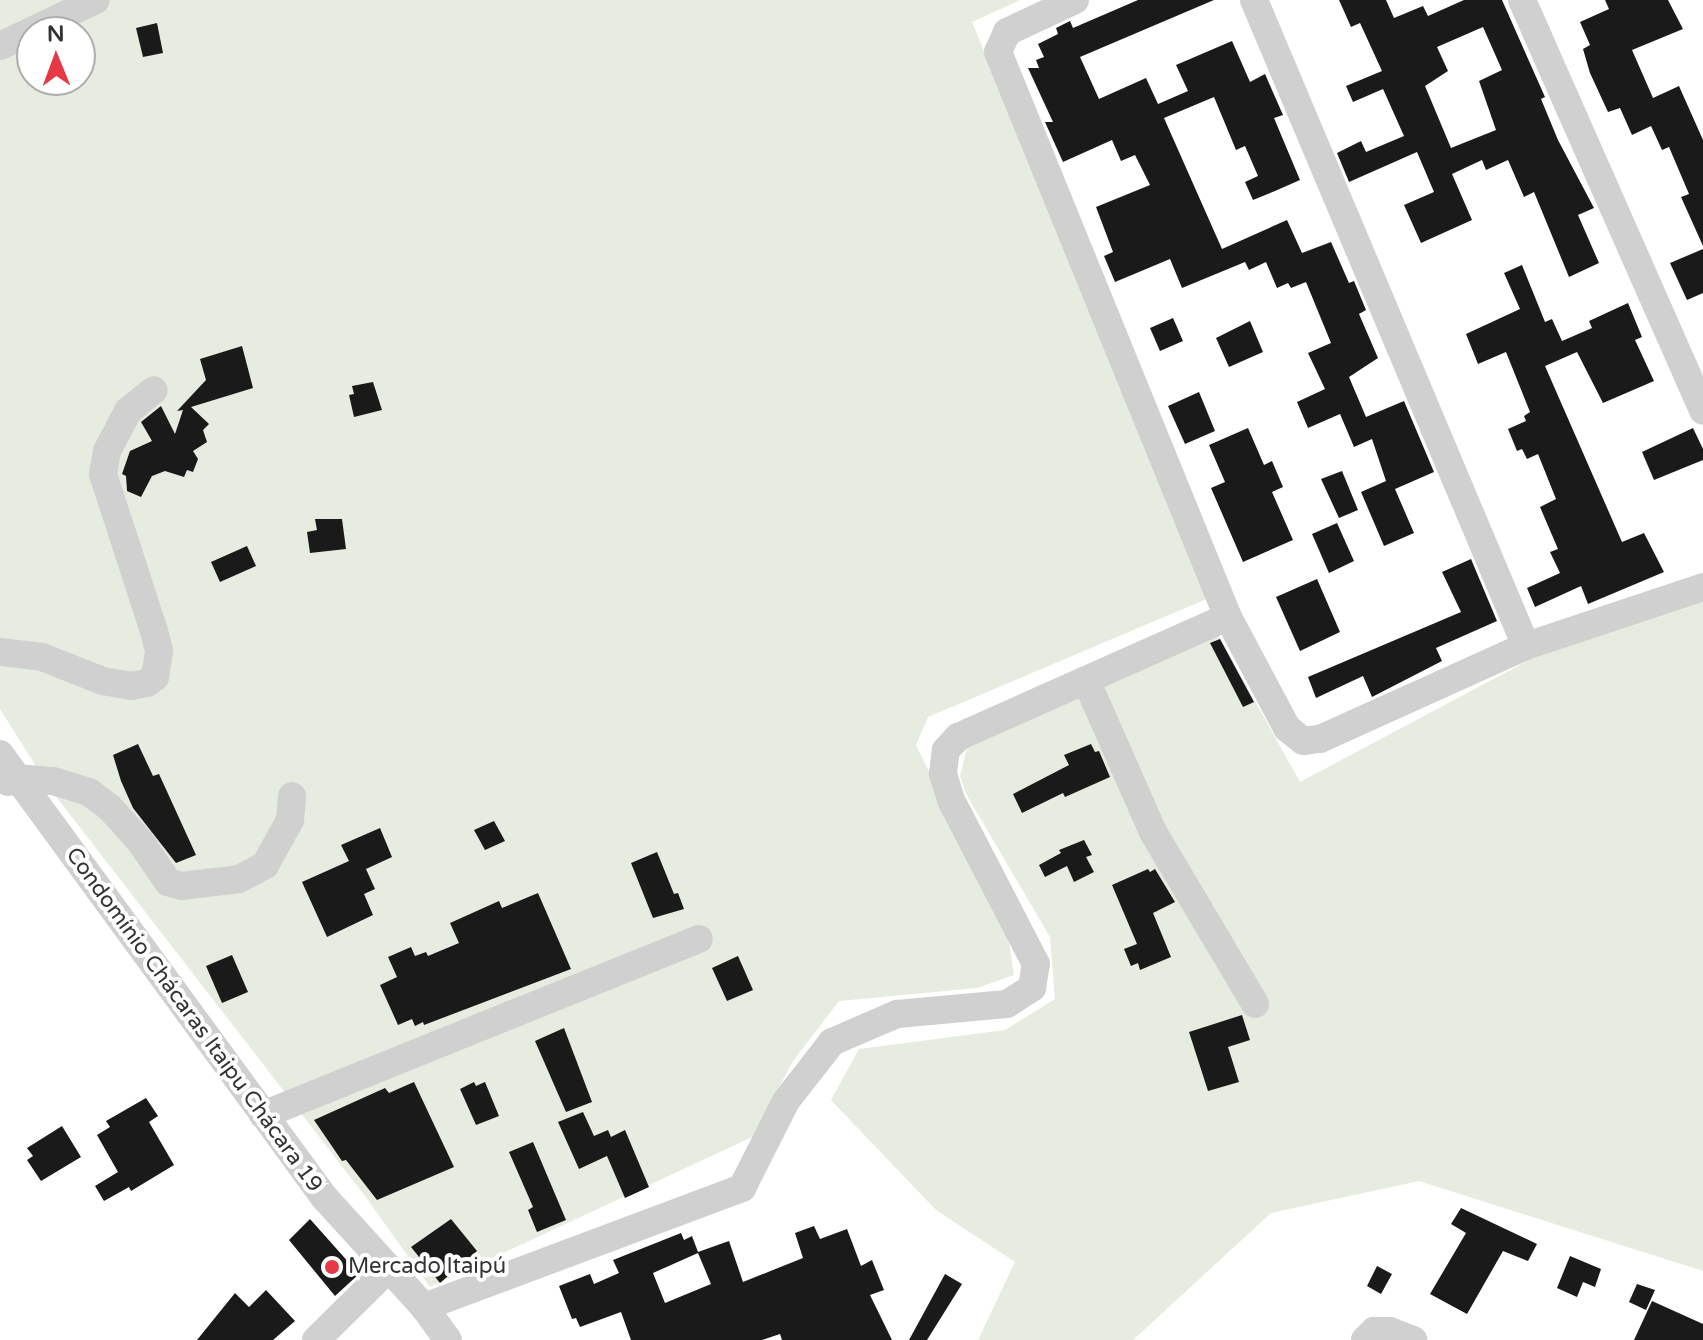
<!DOCTYPE html>
<meta charset="utf-8">
<style>
body{margin:0}
#map{position:relative;width:1703px;height:1340px;overflow:hidden;background:#fff;font-family:"Varela Round",sans-serif}
div>[style]{position:absolute}
[style*='--x']{left:calc(var(--x)*1px);top:calc(var(--y)*1px);width:calc(var(--w)*1px);rotate:calc(var(--a)*1deg)}
.green>*{inset:0;background:#e6ecdf}
.building>*{inset:0;background:#1a1a1a}
.minor>*{height:28px;margin:-14px;padding:0 14px;transform-origin:14px;border-radius:14px;background:#d0d0d0}
.dots>*{width:22px;height:22px;translate:-50% -50%;box-sizing:border-box;border:4px solid #fff;border-radius:50%}
span{translate:-50% -50%;white-space:nowrap;text-align:center;line-height:1.15;-webkit-text-stroke:8px #fff;paint-order:stroke}
.street-label{font-size:22px;color:#333}
.poi-label{font-size:22px;color:#333}
.left{translate:0 -50%;text-align:left}
.north{position:absolute;left:16px;top:16px;width:80px;height:80px;box-sizing:border-box;background:#fff;border:2px solid #adadad;border-radius:50%;rotate:359deg;font-size:22px;font-weight:700;line-height:32px;text-align:center;color:#333}
.north::after{content:'';display:block;margin:auto;width:28px;height:36px;background:#e63946;clip-path:polygon(50% 0,100% 100%,50% 72%,0 100%)}
</style>
<div id="map">
<div class="green">
<i style="clip-path:polygon(evenodd,0 0,1020px 0,972px 22px,1209px 598px,928px 717px,916px 745px,1008px 936px,1014px 975px,977px 988px,839px 1001px,793px 1061px,752px 1137px,430px 1287px,365px 1196px,51px 790px,0 709px,0 0,32px 32px,80px 32px,80px 80px,32px 80px,32px 32px)"></i>
<i style="clip-path:polygon(1703px 601px,1703px 1271px,1419px 1181px,1271px 1213px,1133px 1340px,978px 1340px,1015px 1262px,936px 1210px,831px 1100px,859px 1049px,1005px 1030px,1055px 999px,1050px 937px,966px 794px,960px 776px,969px 740px,1217px 633px,1300px 782px,1531px 659px)"></i>
</div>
<div class="building">
<i style="clip-path:polygon(1138px 0,1214px 0,1080px 57px,1099px 99px,1146px 78px,1158px 104px,1188px 91px,1176px 65px,1232px 41px,1250px 82px,1265px 74px,1283px 115px,1274px 118px,1300px 180px,1275px 191px,1253px 200px,1245px 182px,1258px 176px,1245px 146px,1236px 150px,1214px 97px,1164px 118px,1222px 249px,1287px 220px,1302px 253px,1331px 242px,1349px 283px,1354px 281px,1366px 310px,1359px 314px,1378px 358px,1349px 377px,1366px 417px,1404px 401px,1434px 472px,1395px 489px,1414px 533px,1384px 546px,1361px 492px,1386px 481px,1372px 439px,1354px 447px,1340px 414px,1308px 428px,1297px 402px,1325px 389px,1308px 353px,1331px 343px,1306px 282px,1291px 288px,1288px 283px,1277px 288px,1266px 262px,1249px 270px,1245px 262px,1182px 288px,1170px 259px,1115px 282px,1104px 256px,1113px 252px,1096px 207px,1150px 185px,1135px 155px,1121px 161px,1112px 140px,1063px 162px,1045px 122px,1053px 122px,1028px 68px,1039px 68px,1036px 60px,1044px 57px,1038px 44px,1058px 34px,1056px 28px,1070px 21px,1073px 28px)"></i>
<i style="clip-path:polygon(evenodd,1339px 0,1386px 0,1394px 18px,1423px 6px,1428px 16px,1464px 0,1502px 0,1545px 97px,1541px 99px,1558px 140px,1594px 208px,1578px 215px,1599px 263px,1569px 277px,1534px 192px,1524px 197px,1508px 160px,1486px 170px,1482px 160px,1452px 174px,1472px 220px,1421px 243px,1404px 205px,1434px 192px,1417px 152px,1349px 182px,1337px 153px,1361px 141px,1366px 152px,1404px 136px,1383px 89px,1353px 102px,1346px 86px,1382px 71px,1360px 23px,1351px 27px,1339px 0,1483px 27px,1502px 70px,1479px 81px,1496px 130px,1451px 148px,1425px 86px,1448px 71px,1437px 47px,1483px 27px)"></i>
<i style="clip-path:polygon(1605px 0,1668px 0,1683px 29px,1632px 50px,1653px 98px,1679px 86px,1703px 140px,1703px 246px,1681px 197px,1689px 194px,1669px 147px,1662px 150px,1651px 126px,1632px 135px,1620px 108px,1608px 112px,1590px 73px,1583px 49px,1590px 45px,1580px 22px,1609px 9px)"></i>
<i style="clip-path:polygon(157px 23px,163px 53px,143px 57px,136px 28px)"></i>
<i style="clip-path:polygon(1703px 249px,1703px 293px,1687px 300px,1670px 263px)"></i>
<i style="clip-path:polygon(1522px 265px,1545px 322px,1552px 319px,1562px 341px,1592px 328px,1589px 321px,1628px 303px,1642px 337px,1635px 340px,1654px 381px,1603px 403px,1577px 352px,1545px 366px,1622px 542px,1644px 533px,1664px 572px,1588px 604px,1581px 586px,1535px 607px,1527px 588px,1560px 573px,1550px 552px,1558px 549px,1540px 507px,1556px 499px,1538px 454px,1527px 459px,1522px 449px,1517px 451px,1508px 429px,1526px 421px,1524px 416px,1530px 412px,1506px 352px,1478px 364px,1466px 334px,1520px 309px,1504px 273px)"></i>
<i style="clip-path:polygon(1173px 318px,1183px 341px,1160px 351px,1150px 328px)"></i>
<i style="clip-path:polygon(1250px 321px,1263px 352px,1229px 367px,1216px 338px)"></i>
<i style="clip-path:polygon(242px 346px,253px 388px,191px 407px,209px 424px,203px 430px,207px 442px,193px 451px,198px 459px,193px 472px,187px 470px,184px 477px,165px 471px,152px 476px,141px 497px,127px 491px,126px 476px,122px 474px,130px 451px,152px 441px,141px 422px,161px 406px,175px 434px,183px 410px,177px 411px,206px 380px,200px 359px)"></i>
<i style="clip-path:polygon(373px 382px,382px 410px,354px 417px,349px 395px,354px 394px,352px 386px)"></i>
<i style="clip-path:polygon(1199px 392px,1215px 431px,1185px 444px,1168px 406px)"></i>
<i style="clip-path:polygon(1248px 428px,1264px 465px,1272px 461px,1283px 487px,1272px 492px,1293px 540px,1243px 562px,1211px 488px,1225px 482px,1209px 445px)"></i>
<i style="clip-path:polygon(1693px 428px,1703px 449px,1703px 460px,1654px 480px,1642px 452px)"></i>
<i style="clip-path:polygon(1342px 471px,1358px 510px,1339px 518px,1321px 479px)"></i>
<i style="clip-path:polygon(315px 519px,342px 519px,346px 549px,310px 553px,307px 532px,317px 530px)"></i>
<i style="clip-path:polygon(1337px 523px,1354px 561px,1329px 573px,1312px 534px)"></i>
<i style="clip-path:polygon(247px 546px,256px 566px,220px 582px,211px 562px)"></i>
<i style="clip-path:polygon(1471px 559px,1497px 621px,1436px 648px,1442px 661px,1372px 697px,1363px 676px,1316px 698px,1308px 677px,1461px 612px,1442px 572px)"></i>
<i style="clip-path:polygon(1317px 579px,1340px 632px,1300px 651px,1276px 597px)"></i>
<i style="clip-path:polygon(1220px 639px,1254px 702px,1243px 707px,1210px 643px)"></i>
<i style="clip-path:polygon(138px 744px,153px 776px,159px 774px,196px 855px,176px 863px,133px 808px,121px 781px,113px 755px)"></i>
<i style="clip-path:polygon(1091px 744px,1095px 752px,1099px 751px,1110px 777px,1065px 797px,1063px 793px,1022px 813px,1013px 794px,1069px 765px,1064px 755px)"></i>
<i style="clip-path:polygon(494px 821px,505px 841px,485px 850px,474px 830px)"></i>
<i style="clip-path:polygon(380px 828px,392px 857px,366px 869px,375px 889px,364px 894px,373px 915px,327px 937px,302px 882px,349px 861px,341px 845px)"></i>
<i style="clip-path:polygon(1084px 840px,1092px 855px,1086px 857px,1094px 872px,1074px 882px,1067px 866px,1045px 877px,1039px 865px,1061px 853px,1059px 850px)"></i>
<i style="clip-path:polygon(657px 852px,674px 894px,678px 893px,684px 909px,653px 918px,631px 863px)"></i>
<i style="clip-path:polygon(1148px 869px,1150px 872px,1155px 869px,1175px 902px,1153px 913px,1171px 957px,1140px 970px,1138px 963px,1131px 966px,1124px 949px,1137px 944px,1112px 885px)"></i>
<i style="clip-path:polygon(538px 893px,571px 969px,424px 1025px,423px 1022px,415px 1026px,412px 1019px,398px 1025px,380px 985px,397px 977px,388px 957px,411px 947px,415px 956px,426px 952px,428px 956px,459px 943px,450px 923px,499px 901px,502px 908px)"></i>
<i style="clip-path:polygon(232px 955px,248px 992px,222px 1003px,206px 966px)"></i>
<i style="clip-path:polygon(738px 956px,753px 990px,727px 1001px,712px 968px)"></i>
<i style="clip-path:polygon(1242px 1015px,1250px 1040px,1228px 1047px,1239px 1082px,1208px 1091px,1189px 1032px)"></i>
<i style="clip-path:polygon(564px 1028px,592px 1102px,566px 1112px,535px 1041px)"></i>
<i style="clip-path:polygon(414px 1082px,454px 1167px,377px 1200px,346px 1160px,342px 1161px,314px 1120px,385px 1088px,389px 1093px)"></i>
<i style="clip-path:polygon(474px 1082px,476px 1086px,485px 1082px,499px 1116px,476px 1125px,460px 1089px)"></i>
<i style="clip-path:polygon(146px 1098px,158px 1116px,149px 1122px,174px 1165px,131px 1191px,129px 1187px,104px 1201px,95px 1186px,118px 1172px,97px 1135px,110px 1127px,106px 1121px)"></i>
<i style="clip-path:polygon(583px 1112px,594px 1136px,608px 1130px,611px 1137px,625px 1130px,649px 1187px,625px 1198px,607px 1156px,579px 1169px,558px 1122px)"></i>
<i style="clip-path:polygon(62px 1126px,81px 1157px,41px 1181px,27px 1160px,33px 1156px,27px 1148px)"></i>
<i style="clip-path:polygon(533px 1142px,566px 1220px,537px 1232px,528px 1210px,533px 1207px,509px 1152px)"></i>
<i style="clip-path:polygon(1461px 1208px,1537px 1244px,1528px 1261px,1503px 1251px,1467px 1314px,1430px 1294px,1466px 1233px,1451px 1224px)"></i>
<i style="clip-path:polygon(310px 1219px,359px 1274px,335px 1296px,289px 1240px)"></i>
<i style="clip-path:polygon(451px 1219px,477px 1251px,440px 1283px,411px 1247px)"></i>
<i style="clip-path:polygon(evenodd,814px 1226px,820px 1239px,847px 1229px,861px 1266px,872px 1260px,884px 1290px,870px 1295px,892px 1340px,782px 1340px,780px 1334px,762px 1340px,631px 1340px,621px 1312px,580px 1327px,576px 1318px,572px 1319px,559px 1286px,590px 1274px,594px 1284px,619px 1273px,613px 1260px,681px 1233px,684px 1240px,692px 1236px,698px 1252px,729px 1241px,743px 1282px,803px 1258px,795px 1233px,814px 1226px,698px 1253px,711px 1284px,665px 1303px,653px 1273px,698px 1253px)"></i>
<i style="clip-path:polygon(1570px 1256px,1601px 1269px,1595px 1287px,1583px 1282px,1577px 1297px,1557px 1288px)"></i>
<i style="clip-path:polygon(1377px 1266px,1392px 1274px,1381px 1294px,1367px 1286px)"></i>
<i style="clip-path:polygon(945px 1274px,962px 1284px,927px 1340px,909px 1340px)"></i>
<i style="clip-path:polygon(1637px 1284px,1655px 1290px,1646px 1310px,1629px 1302px)"></i>
<i style="clip-path:polygon(266px 1290px,295px 1321px,273px 1340px,197px 1340px,235px 1293px,249px 1307px)"></i>
<i style="clip-path:polygon(1652px 1301px,1703px 1324px,1703px 1340px,1634px 1340px)"></i>
</div>
<div class="minor">
<i style="--x:1075;--y:0;--w:75;--a:154.8"></i>
<i style="--x:1007;--y:32;--w:22;--a:114"></i>
<i style="--x:998;--y:52;--w:610;--a:67.85"></i>
<i style="--x:1228;--y:617;--w:126;--a:62"></i>
<i style="--x:1287;--y:728;--w:21;--a:39"></i>
<i style="--x:1303;--y:741;--w:17;--a:-7"></i>
<i style="--x:1320;--y:739;--w:226;--a:-24.3"></i>
<i style="--x:1526;--y:646;--w:187;--a:-18.4"></i>
<i style="--x:1254;--y:0;--w:701;--a:67.17"></i>
<i style="--x:1522;--y:0;--w:449;--a:66.2"></i>
<i style="--x:0;--y:46;--w:106;--a:-25.6"></i>
<i style="--x:0;--y:652;--w:42;--a:6.8"></i>
<i style="--x:42;--y:657;--w:66;--a:21.5"></i>
<i style="--x:103;--y:681;--w:28;--a:10"></i>
<i style="--x:131;--y:686;--w:16;--a:-11"></i>
<i style="--x:147;--y:683;--w:10;--a:-37"></i>
<i style="--x:155;--y:677;--w:26;--a:-81"></i>
<i style="--x:159;--y:651;--w:21;--a:-104"></i>
<i style="--x:154;--y:631;--w:165;--a:-108"></i>
<i style="--x:103;--y:474;--w:23;--a:-80"></i>
<i style="--x:107;--y:451;--w:45;--a:-62.3"></i>
<i style="--x:128;--y:411;--w:33;--a:-39"></i>
<i style="--x:1086;--y:680;--w:166;--a:66.2"></i>
<i style="--x:1153;--y:832;--w:200;--a:59.3"></i>
<i style="--x:0;--y:754;--w:549;--a:53.82"></i>
<i style="--x:324;--y:1197;--w:149;--a:47.7"></i>
<i style="--x:424;--y:1307;--w:41;--a:54"></i>
<i style="--x:8;--y:782;--w:10;--a:-24"></i>
<i style="--x:17;--y:778;--w:36;--a:5"></i>
<i style="--x:53;--y:781;--w:38;--a:17"></i>
<i style="--x:89;--y:792;--w:25;--a:37"></i>
<i style="--x:109;--y:807;--w:46;--a:47.6"></i>
<i style="--x:140;--y:841;--w:50;--a:55.7"></i>
<i style="--x:168;--y:882;--w:15;--a:16"></i>
<i style="--x:182;--y:886;--w:57;--a:-7"></i>
<i style="--x:239;--y:879;--w:30;--a:-28"></i>
<i style="--x:265;--y:865;--w:51;--a:-60.9"></i>
<i style="--x:290;--y:820;--w:24;--a:-85"></i>
<i style="--x:263;--y:1115;--w:470;--a:-22"></i>
<i style="--x:424;--y:1307;--w:340;--a:-20.5"></i>
<i style="--x:742;--y:1188;--w:97;--a:-63.2"></i>
<i style="--x:786;--y:1101;--w:75;--a:-52.1"></i>
<i style="--x:832;--y:1042;--w:71;--a:-23.3"></i>
<i style="--x:897;--y:1014;--w:110;--a:-5.2"></i>
<i style="--x:1007;--y:1004;--w:30;--a:-33"></i>
<i style="--x:1032;--y:988;--w:24;--a:-81"></i>
<i style="--x:1036;--y:964;--w:185;--a:-117.4"></i>
<i style="--x:951;--y:800;--w:28;--a:-107"></i>
<i style="--x:943;--y:773;--w:23;--a:-83"></i>
<i style="--x:946;--y:750;--w:18;--a:-47"></i>
<i style="--x:958;--y:737;--w:295;--a:-24"></i>
<i style="--x:316;--y:1340;--w:100;--a:-44.6"></i>
<i style="--x:1365;--y:1340;--w:13;--a:-45"></i>
<i style="--x:1374;--y:1331;--w:16;--a:0"></i>
<i style="--x:1390;--y:1331;--w:25;--a:21"></i>
</div>
<div class="dots">
<i style="left:332px;top:1267px;background:#e63946"></i>
</div>
<div class="street-label">
<span style="left:194px;top:1020px;rotate:54deg">Condomínio Chácaras Itaipu Chácara 19</span>
</div>
<div class="poi-label">
<span class="left" style="left:348px;top:1267px">Mercado Itaipú</span>
</div>
<div class="north">N</div>
</div>
